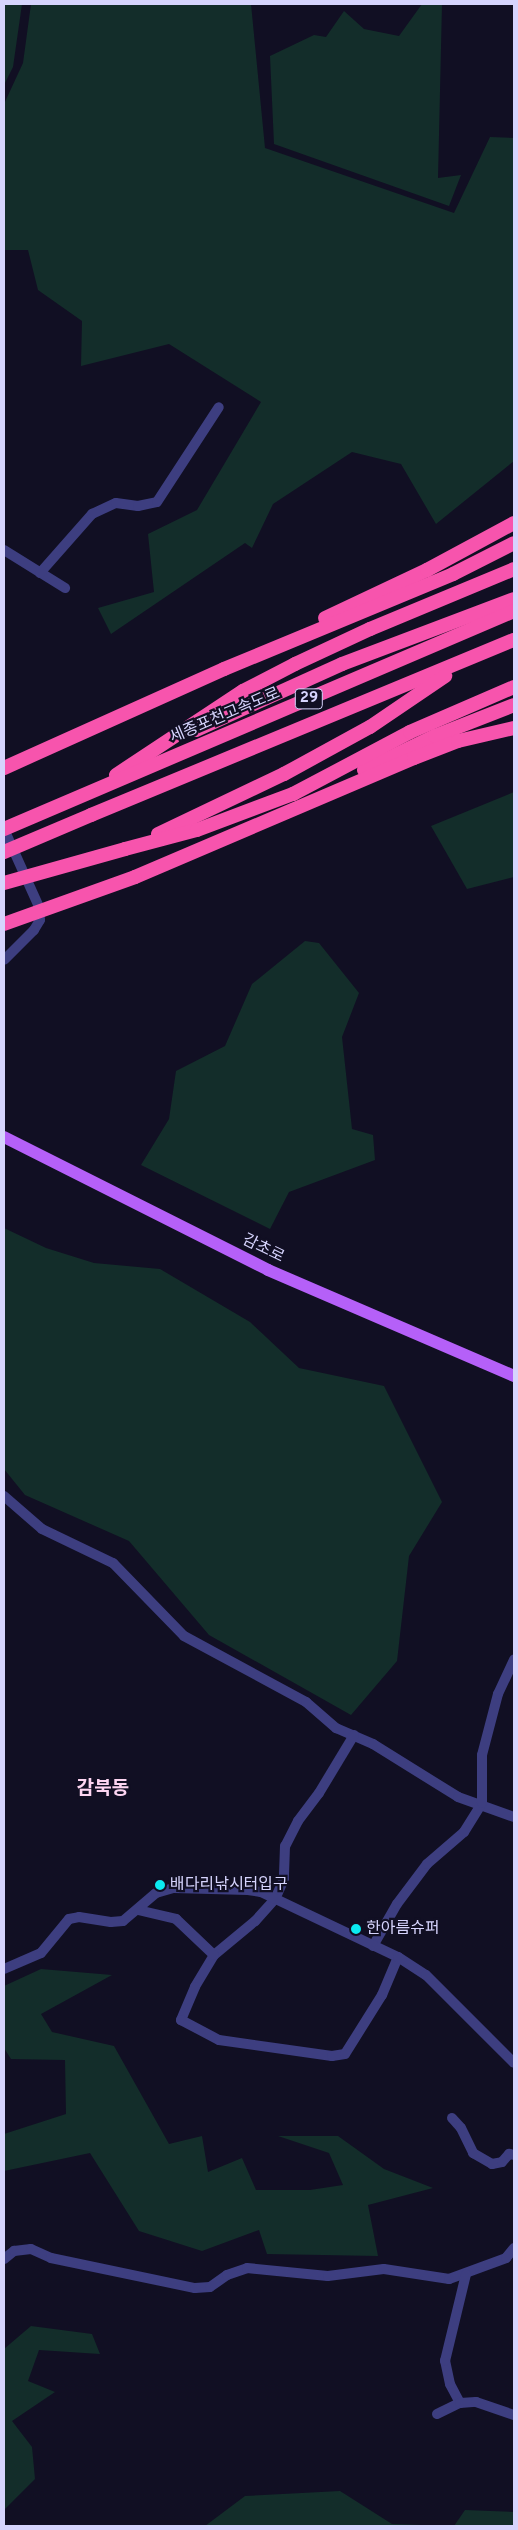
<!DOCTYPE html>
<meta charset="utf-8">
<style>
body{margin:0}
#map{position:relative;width:518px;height:2530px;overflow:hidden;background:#110f23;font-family:Overpass,"Noto Sans KR",sans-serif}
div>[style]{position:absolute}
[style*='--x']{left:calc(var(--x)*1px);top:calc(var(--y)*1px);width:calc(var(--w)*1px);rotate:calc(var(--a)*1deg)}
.green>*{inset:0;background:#132d2a}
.minor>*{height:10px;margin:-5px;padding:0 5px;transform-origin:5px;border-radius:5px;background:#3d3e80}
.major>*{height:12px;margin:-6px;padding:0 6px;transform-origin:6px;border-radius:6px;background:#b560f8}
.highway>*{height:14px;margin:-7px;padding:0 7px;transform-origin:7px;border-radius:7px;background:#f754ad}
.highway-bridge>*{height:14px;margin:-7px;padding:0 7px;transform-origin:7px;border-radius:7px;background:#f754ad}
.dots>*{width:14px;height:14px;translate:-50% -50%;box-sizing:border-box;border:2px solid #110f23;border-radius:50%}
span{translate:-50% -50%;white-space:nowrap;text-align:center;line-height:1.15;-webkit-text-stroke:4.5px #110f23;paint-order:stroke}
.shield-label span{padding:1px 4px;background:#110f23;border:1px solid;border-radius:4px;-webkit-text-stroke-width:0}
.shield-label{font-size:15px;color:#d6d4fd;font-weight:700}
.street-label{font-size:16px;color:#d6d4fd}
.poi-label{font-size:16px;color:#d6d4fd}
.left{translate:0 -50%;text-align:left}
.quarter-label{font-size:19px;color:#fdd5f1;font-weight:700}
.frame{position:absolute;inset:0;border:5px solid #d6d4fd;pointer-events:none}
</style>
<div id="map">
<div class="green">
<i style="clip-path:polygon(4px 4px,22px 4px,13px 67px,4px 85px)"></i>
<i style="clip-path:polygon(31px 4px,251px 4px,265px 148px,454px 213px,490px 137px,514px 138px,514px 461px,436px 524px,401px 464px,352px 452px,273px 504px,252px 548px,245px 543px,111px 634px,98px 608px,154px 592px,148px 534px,197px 510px,261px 402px,169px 344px,81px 366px,82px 321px,38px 290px,28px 250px,4px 250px,4px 104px,23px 63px)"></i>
<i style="clip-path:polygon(422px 4px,442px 4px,438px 178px,461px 175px,449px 206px,274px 144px,270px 56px,314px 35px,326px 37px,344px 11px,364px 29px,399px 36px)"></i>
<i style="clip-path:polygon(514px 792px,514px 877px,467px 889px,431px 826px)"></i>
<i style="clip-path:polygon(305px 941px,319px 943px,359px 993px,342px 1037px,352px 1129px,373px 1135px,375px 1160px,289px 1192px,270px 1229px,141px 1165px,169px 1119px,176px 1071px,225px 1046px,252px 984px)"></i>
<i style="clip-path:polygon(4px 1228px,46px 1248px,94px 1263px,160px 1269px,250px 1322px,299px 1368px,384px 1386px,442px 1502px,409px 1556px,397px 1661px,351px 1715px,209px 1635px,129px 1541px,25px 1495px,4px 1469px)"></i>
<i style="clip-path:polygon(41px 1969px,112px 1975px,41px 2014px,52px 2032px,114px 2046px,169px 2144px,202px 2136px,208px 2172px,242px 2158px,256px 2190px,310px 2190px,343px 2185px,329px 2153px,278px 2136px,338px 2136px,384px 2169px,433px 2188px,368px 2205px,378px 2256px,267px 2254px,259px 2230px,202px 2251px,139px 2231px,90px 2153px,4px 2171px,4px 2134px,66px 2114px,65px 2060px,11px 2059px,4px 2048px,4px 1986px)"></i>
<i style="clip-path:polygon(31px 2326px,92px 2334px,100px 2354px,39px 2350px,28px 2381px,55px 2392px,12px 2421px,32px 2447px,35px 2479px,4px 2510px,4px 2349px)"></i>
<i style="clip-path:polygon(340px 2491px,392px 2524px,453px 2526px,205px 2526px,245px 2496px)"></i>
<i style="clip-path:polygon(465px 2510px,514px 2512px,514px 2526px,454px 2526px)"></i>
</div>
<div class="minor">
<i style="--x:4;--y:550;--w:72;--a:31.9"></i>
<i style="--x:40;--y:573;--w:79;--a:-48.6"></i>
<i style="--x:92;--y:514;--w:26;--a:-25"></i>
<i style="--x:116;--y:503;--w:22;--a:8"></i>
<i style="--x:138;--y:506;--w:19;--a:-12"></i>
<i style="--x:157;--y:502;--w:113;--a:-56.9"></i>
<i style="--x:4;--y:829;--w:85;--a:65.8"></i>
<i style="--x:39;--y:907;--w:13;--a:86"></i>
<i style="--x:40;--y:920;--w:12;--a:121"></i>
<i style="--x:34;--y:930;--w:42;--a:135"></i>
<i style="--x:4;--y:1496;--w:50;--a:41"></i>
<i style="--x:42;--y:1529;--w:79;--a:25.6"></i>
<i style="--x:113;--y:1563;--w:102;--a:45.8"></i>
<i style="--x:184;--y:1636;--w:139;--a:28.4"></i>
<i style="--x:306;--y:1702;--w:40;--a:41"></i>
<i style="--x:336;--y:1728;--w:40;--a:23.4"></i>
<i style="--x:373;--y:1744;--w:100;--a:31.9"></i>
<i style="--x:458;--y:1797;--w:59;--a:19.7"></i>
<i style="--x:354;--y:1735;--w:68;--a:121.1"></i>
<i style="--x:319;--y:1793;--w:35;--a:127"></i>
<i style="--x:298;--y:1821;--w:28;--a:117"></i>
<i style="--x:285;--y:1846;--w:33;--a:92"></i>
<i style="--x:284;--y:1879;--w:22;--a:114"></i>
<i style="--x:275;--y:1899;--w:30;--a:132"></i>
<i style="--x:255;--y:1921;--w:53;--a:140.3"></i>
<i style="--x:214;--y:1955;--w:37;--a:121"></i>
<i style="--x:195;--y:1987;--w:36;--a:113"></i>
<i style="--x:181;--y:2020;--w:43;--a:27.8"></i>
<i style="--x:219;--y:2040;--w:114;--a:8.1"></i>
<i style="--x:332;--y:2056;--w:13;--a:-9"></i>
<i style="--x:345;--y:2054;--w:70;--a:-57.9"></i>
<i style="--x:382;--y:1995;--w:41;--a:-67.2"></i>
<i style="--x:138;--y:1910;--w:39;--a:13"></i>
<i style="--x:176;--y:1919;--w:52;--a:43.5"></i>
<i style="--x:373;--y:1946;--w:48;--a:-60.3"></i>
<i style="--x:397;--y:1904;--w:50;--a:-53.1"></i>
<i style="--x:427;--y:1864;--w:49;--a:-40.9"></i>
<i style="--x:464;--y:1832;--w:34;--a:-58"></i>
<i style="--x:482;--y:1803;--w:48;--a:-90"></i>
<i style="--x:482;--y:1755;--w:63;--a:-75.3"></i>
<i style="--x:498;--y:1694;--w:38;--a:-65"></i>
<i style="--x:4;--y:1969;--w:40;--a:-23.4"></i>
<i style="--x:41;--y:1953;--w:44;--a:-50.5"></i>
<i style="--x:69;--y:1919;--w:10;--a:-11"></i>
<i style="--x:79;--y:1917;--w:32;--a:9"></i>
<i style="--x:111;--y:1922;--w:12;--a:-5"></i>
<i style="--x:123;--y:1921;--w:43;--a:-40.3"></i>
<i style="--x:156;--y:1893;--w:19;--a:-16"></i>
<i style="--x:174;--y:1888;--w:74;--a:1.5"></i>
<i style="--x:248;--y:1890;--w:13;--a:9"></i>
<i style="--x:261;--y:1892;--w:152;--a:25.4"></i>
<i style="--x:398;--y:1957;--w:33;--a:33"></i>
<i style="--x:426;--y:1975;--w:124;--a:45"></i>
<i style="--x:452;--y:2118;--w:13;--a:48"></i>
<i style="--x:461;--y:2128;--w:28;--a:64"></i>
<i style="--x:473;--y:2153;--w:22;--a:30"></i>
<i style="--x:492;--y:2164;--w:10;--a:-11"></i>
<i style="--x:502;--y:2162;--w:11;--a:-49"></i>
<i style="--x:509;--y:2154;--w:5;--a:11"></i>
<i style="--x:4;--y:2259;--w:13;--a:-39"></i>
<i style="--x:14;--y:2251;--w:17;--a:-7"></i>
<i style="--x:31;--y:2249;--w:22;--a:24"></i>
<i style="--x:51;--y:2258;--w:147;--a:11.8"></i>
<i style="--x:195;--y:2288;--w:15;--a:-4"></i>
<i style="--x:210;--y:2287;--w:21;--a:-35"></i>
<i style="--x:227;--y:2275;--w:21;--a:-19"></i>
<i style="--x:247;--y:2268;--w:81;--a:5.6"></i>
<i style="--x:328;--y:2276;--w:56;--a:-7.1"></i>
<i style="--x:384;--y:2269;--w:66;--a:8.7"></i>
<i style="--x:449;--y:2279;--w:61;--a:-20.2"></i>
<i style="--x:506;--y:2258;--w:13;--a:-51"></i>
<i style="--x:460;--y:2403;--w:21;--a:-118"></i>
<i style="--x:450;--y:2384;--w:24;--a:-102"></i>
<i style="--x:445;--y:2361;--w:89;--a:-76.4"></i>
<i style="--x:437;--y:2414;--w:25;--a:-26"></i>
<i style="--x:460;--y:2403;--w:16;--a:-4"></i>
<i style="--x:476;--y:2402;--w:40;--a:18.9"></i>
</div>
<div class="major">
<i style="--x:4;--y:1137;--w:296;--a:26.7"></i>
<i style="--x:268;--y:1270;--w:268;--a:23.3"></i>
</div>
<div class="highway">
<i style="--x:325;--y:618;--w:113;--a:-25.2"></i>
<i style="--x:427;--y:570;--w:99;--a:-28.4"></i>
<i style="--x:196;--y:730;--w:160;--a:-24.3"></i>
<i style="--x:342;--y:664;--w:184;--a:-20.7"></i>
<i style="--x:4;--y:768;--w:241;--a:-24.2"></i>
<i style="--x:224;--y:669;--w:248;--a:-22.5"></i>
<i style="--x:453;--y:574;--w:68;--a:-26.9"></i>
<i style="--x:364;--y:770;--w:79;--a:-25.6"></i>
<i style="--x:435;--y:736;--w:85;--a:-21.4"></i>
<i style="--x:116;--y:775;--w:152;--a:-33.5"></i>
<i style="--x:243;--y:691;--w:59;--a:-27.4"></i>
<i style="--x:295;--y:664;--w:83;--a:-25"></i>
<i style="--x:370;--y:629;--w:156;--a:-22.6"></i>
<i style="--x:91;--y:815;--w:458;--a:-22.5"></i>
<i style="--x:4;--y:829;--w:555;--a:-23.14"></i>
<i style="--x:158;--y:834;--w:140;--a:-25.5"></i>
<i style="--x:284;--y:774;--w:98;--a:-28.7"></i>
<i style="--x:370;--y:727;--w:91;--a:-34.2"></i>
<i style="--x:125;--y:849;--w:74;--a:-14.8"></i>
<i style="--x:197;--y:830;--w:103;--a:-20.6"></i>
<i style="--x:293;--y:794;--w:132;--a:-27.9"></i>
<i style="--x:410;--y:732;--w:113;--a:-23.4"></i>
<i style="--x:135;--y:877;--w:303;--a:-23.1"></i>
<i style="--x:414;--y:758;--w:47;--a:-21.1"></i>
<i style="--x:458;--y:741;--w:57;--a:-13.1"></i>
</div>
<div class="highway-bridge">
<i style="--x:4;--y:852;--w:95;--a:-23"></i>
<i style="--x:4;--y:883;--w:126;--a:-15.7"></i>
<i style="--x:4;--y:924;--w:139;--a:-19.7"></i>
</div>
<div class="dots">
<i style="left:160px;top:1885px;background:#0beaf1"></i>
<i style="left:356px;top:1929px;background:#0beaf1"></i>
</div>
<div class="shield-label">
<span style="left:309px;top:699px">29</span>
</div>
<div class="street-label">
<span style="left:225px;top:716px;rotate:-23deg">세종포천고속도로</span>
<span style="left:263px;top:1249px;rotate:26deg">감초로</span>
</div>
<div class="poi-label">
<span class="left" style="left:170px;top:1885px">배다리낚시터입구</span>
<span class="left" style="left:366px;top:1929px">한아름슈퍼</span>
</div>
<div class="quarter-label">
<span style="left:103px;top:1790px">감북동</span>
</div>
<div class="frame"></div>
</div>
